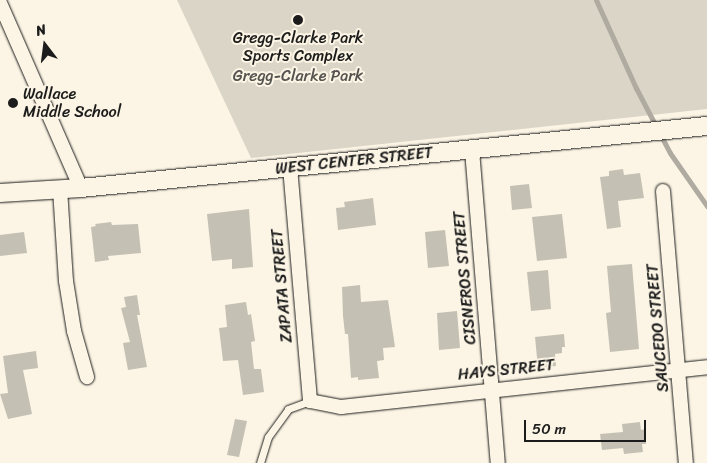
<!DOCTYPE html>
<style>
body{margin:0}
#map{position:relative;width:707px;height:463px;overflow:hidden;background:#fcf5e5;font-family:Sriracha,sans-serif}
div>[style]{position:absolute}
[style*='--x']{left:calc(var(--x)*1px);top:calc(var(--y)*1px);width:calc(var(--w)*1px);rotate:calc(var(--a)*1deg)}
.green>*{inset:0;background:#dbd5c8}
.stream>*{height:5px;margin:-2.5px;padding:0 2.5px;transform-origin:2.5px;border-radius:2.5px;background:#b0aba1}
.building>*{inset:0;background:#c4c0b3}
.roads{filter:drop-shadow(0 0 1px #1c1c1c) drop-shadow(0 0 1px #1c1c1c)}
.service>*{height:7px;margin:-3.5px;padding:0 3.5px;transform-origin:3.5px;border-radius:3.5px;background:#fcf5e5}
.minor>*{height:14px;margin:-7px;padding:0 7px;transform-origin:7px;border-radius:7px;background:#fcf5e5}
.tertiary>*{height:18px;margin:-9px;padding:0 9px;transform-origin:9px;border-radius:9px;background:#fcf5e5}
.dots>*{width:14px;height:14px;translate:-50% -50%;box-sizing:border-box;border:2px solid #fcf5e5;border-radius:50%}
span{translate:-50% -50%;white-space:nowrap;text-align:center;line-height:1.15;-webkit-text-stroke:4px #fcf5e5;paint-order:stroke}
.poi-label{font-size:16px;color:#1c1c1c}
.left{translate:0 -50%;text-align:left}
.park-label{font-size:16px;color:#555450}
.street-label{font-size:16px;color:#1c1c1c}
.north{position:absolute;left:20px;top:20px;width:50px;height:50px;-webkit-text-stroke:4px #fcf5e5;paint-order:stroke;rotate:345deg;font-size:14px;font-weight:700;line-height:20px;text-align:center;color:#1c1c1c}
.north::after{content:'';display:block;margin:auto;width:18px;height:22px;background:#1c1c1c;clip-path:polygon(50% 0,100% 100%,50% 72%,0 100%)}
.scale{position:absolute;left:524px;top:420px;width:122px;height:22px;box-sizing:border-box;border:2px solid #1c1c1c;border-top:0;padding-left:6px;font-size:15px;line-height:18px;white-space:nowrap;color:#1c1c1c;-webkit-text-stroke:4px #fcf5e5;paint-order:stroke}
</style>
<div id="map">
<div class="green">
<i style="clip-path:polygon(177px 0,707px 0,707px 109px,251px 158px)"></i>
</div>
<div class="stream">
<i style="--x:596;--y:0;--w:97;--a:65.6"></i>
<i style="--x:636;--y:88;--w:73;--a:62.4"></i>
<i style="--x:670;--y:153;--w:65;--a:55.1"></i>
</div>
<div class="building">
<i style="clip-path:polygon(623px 169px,624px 175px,640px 173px,644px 198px,618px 201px,621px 227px,607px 229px,600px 177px,609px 176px,609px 171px)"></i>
<i style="clip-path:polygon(529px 184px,532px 208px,512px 210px,510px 186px)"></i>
<i style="clip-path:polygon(373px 198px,376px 225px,338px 230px,336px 208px,345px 207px,344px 202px)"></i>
<i style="clip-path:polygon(249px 209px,253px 267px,232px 269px,232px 259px,212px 261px,207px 214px)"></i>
<i style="clip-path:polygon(562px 214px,567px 258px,537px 261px,532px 217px)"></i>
<i style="clip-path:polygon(111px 222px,112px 225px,138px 224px,141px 253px,108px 256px,109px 260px,95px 262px,91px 227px,96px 226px,95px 224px)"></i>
<i style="clip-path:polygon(445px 230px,449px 266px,428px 268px,425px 232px)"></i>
<i style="clip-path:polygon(24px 232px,27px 253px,0 256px,0 235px)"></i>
<i style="clip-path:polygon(632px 264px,639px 349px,610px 352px,606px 313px,611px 312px,607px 266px)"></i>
<i style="clip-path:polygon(548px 270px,551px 309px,531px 311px,527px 272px)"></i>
<i style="clip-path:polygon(360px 285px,361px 302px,388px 300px,395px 347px,383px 348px,384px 360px,377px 361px,379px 378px,358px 380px,358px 377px,351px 378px,348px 334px,345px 334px,343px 316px,342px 287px)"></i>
<i style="clip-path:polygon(137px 295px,140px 315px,137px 315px,147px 367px,128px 370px,123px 343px,130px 342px,121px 308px,126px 307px,124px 297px)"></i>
<i style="clip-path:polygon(246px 302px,248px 315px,251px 314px,255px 341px,251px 342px,254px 369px,261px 369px,264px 392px,243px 395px,238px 360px,223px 361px,219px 328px,227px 327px,225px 305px)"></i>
<i style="clip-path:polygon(457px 311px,460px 348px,439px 350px,437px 313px)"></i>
<i style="clip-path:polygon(564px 334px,565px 347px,562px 347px,562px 353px,555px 354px,556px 366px,538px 368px,535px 337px)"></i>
<i style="clip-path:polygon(36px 351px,38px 368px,23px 370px,32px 414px,8px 419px,0 394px,8px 393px,3px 356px)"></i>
<i style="clip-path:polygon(235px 419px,247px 421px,239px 457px,227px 455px)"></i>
<i style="clip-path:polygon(640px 422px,641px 430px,645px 429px,646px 444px,642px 444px,643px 452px,624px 454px,623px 448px,602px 450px,600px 434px,623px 432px,622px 424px)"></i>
</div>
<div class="roads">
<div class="service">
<i style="--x:260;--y:463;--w:27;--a:-73"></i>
<i style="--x:268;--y:437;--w:34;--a:-54"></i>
<i style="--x:288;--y:409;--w:23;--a:-20"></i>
</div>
<div class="minor">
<i style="--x:0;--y:3;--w:202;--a:66.4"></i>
<i style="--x:472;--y:150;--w:314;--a:85.3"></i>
<i style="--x:290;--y:167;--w:235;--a:85.1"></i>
<i style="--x:310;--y:401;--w:32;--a:11"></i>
<i style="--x:341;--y:407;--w:368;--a:-6.2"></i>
<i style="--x:60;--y:189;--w:92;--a:86.3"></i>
<i style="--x:66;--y:281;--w:51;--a:80.9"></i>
<i style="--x:74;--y:331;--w:48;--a:74.2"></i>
<i style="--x:663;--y:191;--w:273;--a:85.2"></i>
</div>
<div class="tertiary">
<i style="--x:0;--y:193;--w:81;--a:-3.5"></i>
<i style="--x:81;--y:188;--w:629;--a:-5.66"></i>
</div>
</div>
<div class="dots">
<i style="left:298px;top:20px;background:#1c1c1c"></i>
<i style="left:13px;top:103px;background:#1c1c1c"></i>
</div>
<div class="poi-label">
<span style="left:298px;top:47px">Gregg-Clarke Park<br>Sports Complex</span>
<span class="left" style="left:23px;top:103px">Wallace<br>Middle School</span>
</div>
<div class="park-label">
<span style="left:298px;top:76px">Gregg-Clarke Park</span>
</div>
<div class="street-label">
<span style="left:354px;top:161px;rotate:-6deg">WEST CENTER STREET</span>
<span style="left:465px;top:278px;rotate:-95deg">CISNEROS STREET</span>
<span style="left:282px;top:286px;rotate:-95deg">ZAPATA STREET</span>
<span style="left:658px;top:328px;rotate:-95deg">SAUCEDO STREET</span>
<span style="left:506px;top:370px;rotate:-6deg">HAYS STREET</span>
</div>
<div class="north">N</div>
<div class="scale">50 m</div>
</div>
